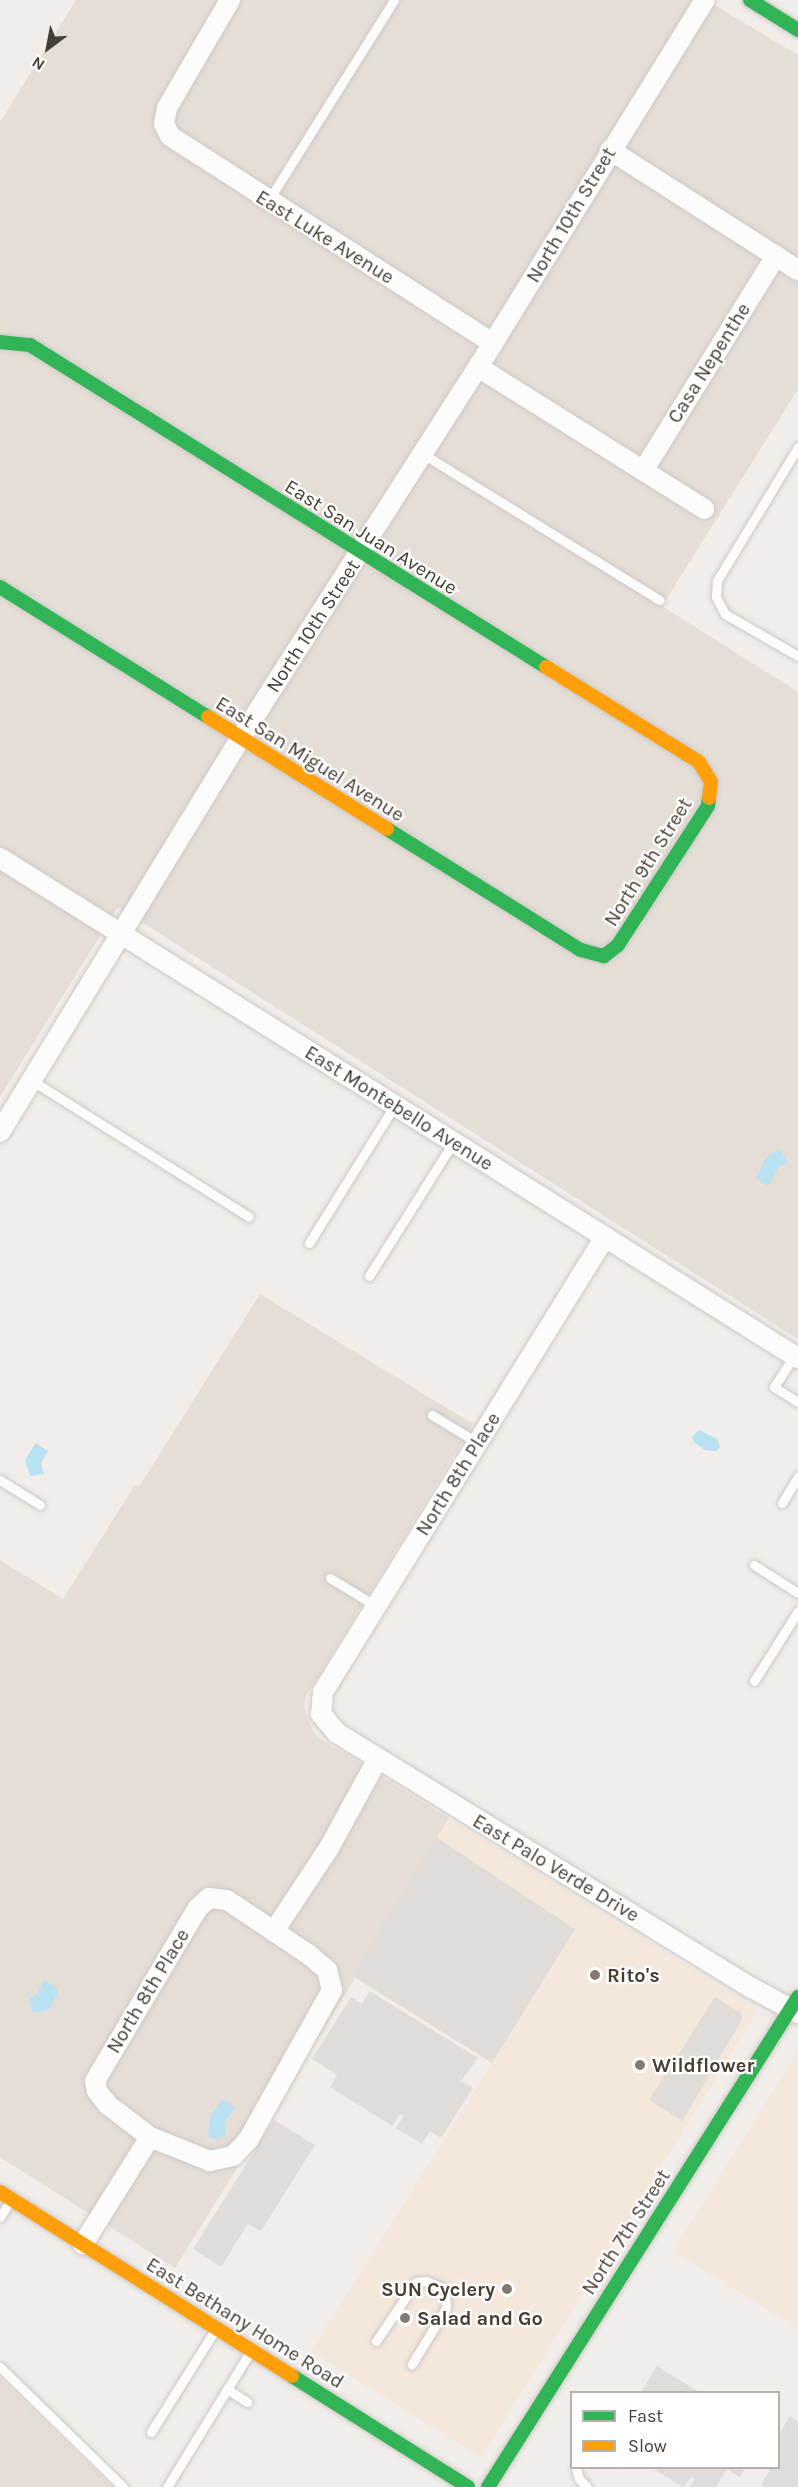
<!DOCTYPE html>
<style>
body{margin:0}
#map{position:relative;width:798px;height:2487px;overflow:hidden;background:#f0edea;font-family:Karla,sans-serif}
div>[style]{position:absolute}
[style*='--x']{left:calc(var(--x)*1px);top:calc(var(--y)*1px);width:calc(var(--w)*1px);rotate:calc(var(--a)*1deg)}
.residential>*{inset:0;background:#e5ded7}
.commercial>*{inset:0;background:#f4e7dc}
.parking>*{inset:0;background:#e0dcda}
.water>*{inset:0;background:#b8e1f1}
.roads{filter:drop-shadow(0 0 2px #cdc9c6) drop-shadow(0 0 2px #cdc9c6)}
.lane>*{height:9px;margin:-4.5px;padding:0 4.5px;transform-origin:4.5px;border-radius:4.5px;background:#fdfcfc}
.street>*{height:20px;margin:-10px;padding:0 10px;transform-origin:10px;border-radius:10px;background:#fdfcfc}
.fast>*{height:14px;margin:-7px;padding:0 7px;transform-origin:7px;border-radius:7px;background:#30b455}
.slow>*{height:14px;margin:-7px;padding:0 7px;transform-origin:7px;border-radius:7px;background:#ff9f0a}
.dots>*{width:16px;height:16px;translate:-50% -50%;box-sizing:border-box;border:3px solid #fff;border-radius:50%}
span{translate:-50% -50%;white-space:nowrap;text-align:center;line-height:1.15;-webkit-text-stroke:4.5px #fff;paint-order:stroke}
.street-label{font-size:20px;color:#473e35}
.poi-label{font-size:20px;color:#473e35;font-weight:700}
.left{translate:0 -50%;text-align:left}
.right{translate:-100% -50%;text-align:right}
.legend{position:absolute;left:570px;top:2391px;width:210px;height:78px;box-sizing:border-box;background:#fff;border:2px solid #b5b2ae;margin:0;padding:8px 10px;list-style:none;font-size:18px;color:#473e35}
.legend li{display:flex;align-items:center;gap:12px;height:30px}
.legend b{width:30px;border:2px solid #b5b2ae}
.north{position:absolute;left:18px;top:18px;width:60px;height:60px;-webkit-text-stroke:4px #fff;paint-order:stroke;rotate:212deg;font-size:16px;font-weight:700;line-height:24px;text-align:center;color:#473e35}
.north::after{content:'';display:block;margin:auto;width:21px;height:27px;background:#473e35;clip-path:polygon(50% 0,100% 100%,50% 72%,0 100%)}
</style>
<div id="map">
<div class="residential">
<i style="clip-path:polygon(76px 0,706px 0,798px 55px,798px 389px,662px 606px,798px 692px,798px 1339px,118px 907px,0 1097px,0 122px)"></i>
<i style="clip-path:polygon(260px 1294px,473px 1424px,306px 1696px,304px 1707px,312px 1729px,319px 1738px,449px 1818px,351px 1975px,355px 1978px,175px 2268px,0 2157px,0 1560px,63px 1599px,135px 1485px,139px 1487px)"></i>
<i style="clip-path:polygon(0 2378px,113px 2487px,0 2487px)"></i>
</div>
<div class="commercial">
<i style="clip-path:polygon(449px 1818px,758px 2010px,481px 2458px,311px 2351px,492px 2063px,351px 1975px)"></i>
<i style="clip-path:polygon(798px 2051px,798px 2329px,673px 2251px)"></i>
</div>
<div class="parking">
<i style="clip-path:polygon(436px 1837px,575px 1929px,492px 2063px,351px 1975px)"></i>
<i style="clip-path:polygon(370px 1991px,478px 2058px,461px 2081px,473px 2088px,441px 2138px,430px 2131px,422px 2144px,396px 2128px,404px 2116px,400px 2114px,392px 2126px,330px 2087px,337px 2075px,312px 2059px,351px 1997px,362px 2004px)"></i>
<i style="clip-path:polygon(715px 1997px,741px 2013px,742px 2020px,682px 2121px,649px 2100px)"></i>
<i style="clip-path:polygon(274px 2120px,315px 2145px,261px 2231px,248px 2224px,221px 2267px,193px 2249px)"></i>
<i style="clip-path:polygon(657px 2366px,699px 2392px,641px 2392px)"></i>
<i style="clip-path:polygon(790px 2416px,798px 2422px,798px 2487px,765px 2487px,761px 2484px,770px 2470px,767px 2468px,778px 2468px,779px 2434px)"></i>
<i style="clip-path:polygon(652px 2468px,745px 2468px,740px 2477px,727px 2469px,716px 2487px,690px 2487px,695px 2479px,692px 2477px,683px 2487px)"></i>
</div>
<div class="water">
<i style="clip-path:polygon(778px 1149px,788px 1162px,778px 1168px,768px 1186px,756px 1178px,766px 1158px)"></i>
<i style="clip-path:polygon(699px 1430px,717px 1439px,720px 1447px,716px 1451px,704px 1450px,694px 1442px,692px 1437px)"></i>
<i style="clip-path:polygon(36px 1443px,48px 1451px,41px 1463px,44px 1474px,30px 1476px,25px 1460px)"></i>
<i style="clip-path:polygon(45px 1980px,59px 1990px,48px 2010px,33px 2013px,29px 1998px,36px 1995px)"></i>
<i style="clip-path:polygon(223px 2099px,235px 2108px,225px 2121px,225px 2135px,218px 2139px,208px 2137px,210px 2117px)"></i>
</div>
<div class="roads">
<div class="lane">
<i style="--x:268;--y:201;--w:237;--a:-57.9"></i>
<i style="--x:798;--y:447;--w:157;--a:121.2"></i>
<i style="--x:717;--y:581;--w:16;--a:94"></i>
<i style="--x:716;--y:597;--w:19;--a:62"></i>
<i style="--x:725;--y:614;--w:84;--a:29.9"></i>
<i style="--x:423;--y:454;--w:278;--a:31.7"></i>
<i style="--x:31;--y:1080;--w:257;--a:32.1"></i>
<i style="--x:309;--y:1243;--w:163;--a:-58.1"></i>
<i style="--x:369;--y:1276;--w:160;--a:-57.8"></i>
<i style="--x:794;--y:1356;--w:37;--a:123"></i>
<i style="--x:774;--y:1387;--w:28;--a:32"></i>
<i style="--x:432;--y:1415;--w:54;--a:31.3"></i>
<i style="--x:0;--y:1480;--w:47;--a:32"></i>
<i style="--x:782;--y:1503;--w:31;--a:-59"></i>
<i style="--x:754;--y:1565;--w:52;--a:32.5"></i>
<i style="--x:330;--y:1578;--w:54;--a:31.3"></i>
<i style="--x:754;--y:1681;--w:83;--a:-57.8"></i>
<i style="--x:0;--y:2217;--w:19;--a:-58"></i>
<i style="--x:376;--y:2341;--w:71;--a:-55.9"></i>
<i style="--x:416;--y:2282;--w:10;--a:-6"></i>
<i style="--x:426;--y:2281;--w:21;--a:23"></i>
<i style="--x:445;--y:2289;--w:19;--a:87"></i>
<i style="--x:446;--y:2308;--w:66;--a:121.3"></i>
<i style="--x:0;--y:2367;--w:172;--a:44.3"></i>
<i style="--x:227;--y:2389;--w:24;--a:33"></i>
<i style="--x:151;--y:2432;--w:120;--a:-57.9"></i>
<i style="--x:576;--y:2468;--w:11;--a:75"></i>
<i style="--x:579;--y:2479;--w:11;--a:45"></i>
<i style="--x:167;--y:2487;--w:158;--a:-58.4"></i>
</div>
<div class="street">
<i style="--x:230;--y:0;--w:125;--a:120.3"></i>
<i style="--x:167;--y:108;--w:16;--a:101"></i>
<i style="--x:164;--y:124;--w:13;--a:63"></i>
<i style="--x:170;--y:136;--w:384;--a:32.7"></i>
<i style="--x:610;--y:150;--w:223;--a:32.6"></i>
<i style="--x:478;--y:367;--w:267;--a:32.1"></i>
<i style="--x:643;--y:471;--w:253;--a:-58.3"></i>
<i style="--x:0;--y:858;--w:942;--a:32.07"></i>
<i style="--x:0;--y:1132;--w:460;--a:-58.6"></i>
<i style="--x:240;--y:739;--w:470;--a:-57.4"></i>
<i style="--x:493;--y:343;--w:403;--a:-58.3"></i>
<i style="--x:605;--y:1237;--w:535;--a:121.79"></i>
<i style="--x:323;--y:1692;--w:22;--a:95"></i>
<i style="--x:321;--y:1714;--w:25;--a:50"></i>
<i style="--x:337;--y:1733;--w:487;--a:31.6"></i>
<i style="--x:752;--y:1988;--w:52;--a:28.5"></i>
<i style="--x:209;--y:1898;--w:18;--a:6"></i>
<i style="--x:227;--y:1900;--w:97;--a:33.7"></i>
<i style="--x:308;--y:1954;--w:25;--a:40"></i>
<i style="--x:327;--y:1970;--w:21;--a:76"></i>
<i style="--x:332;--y:1990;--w:172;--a:119.2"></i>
<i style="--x:248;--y:2140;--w:22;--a:133"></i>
<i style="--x:233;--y:2156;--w:24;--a:168"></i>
<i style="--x:210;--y:2161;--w:65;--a:-158.2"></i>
<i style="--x:150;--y:2137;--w:53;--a:-142.7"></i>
<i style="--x:108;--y:2105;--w:18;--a:-128"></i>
<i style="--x:97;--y:2091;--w:10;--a:-101"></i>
<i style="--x:95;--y:2081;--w:200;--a:-59.3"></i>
<i style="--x:197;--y:1909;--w:16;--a:-43"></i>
<i style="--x:274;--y:1931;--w:100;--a:-56.5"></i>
<i style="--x:329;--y:1848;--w:102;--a:-61.4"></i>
<i style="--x:83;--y:2244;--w:126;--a:-57.9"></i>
</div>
<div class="fast">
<i style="--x:750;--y:0;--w:57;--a:32"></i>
<i style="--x:0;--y:342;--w:30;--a:6"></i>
<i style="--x:30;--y:345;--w:608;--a:31.97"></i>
<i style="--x:0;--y:587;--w:245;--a:32"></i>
<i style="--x:387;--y:829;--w:229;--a:32"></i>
<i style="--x:581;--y:950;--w:24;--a:15"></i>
<i style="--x:604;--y:956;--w:18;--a:-38"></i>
<i style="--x:618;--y:945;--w:166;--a:-57.1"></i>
<i style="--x:708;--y:806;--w:8;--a:-83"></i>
<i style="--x:292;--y:2376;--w:208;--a:32.2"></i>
<i style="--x:488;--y:2487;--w:580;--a:-57.68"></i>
</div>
<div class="slow">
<i style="--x:546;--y:667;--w:180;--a:31.8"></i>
<i style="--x:699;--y:762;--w:23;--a:59"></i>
<i style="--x:711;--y:782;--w:16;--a:97"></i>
<i style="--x:208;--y:717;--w:211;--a:32"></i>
<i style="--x:0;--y:2192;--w:345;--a:32.2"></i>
</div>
</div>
<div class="dots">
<i style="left:595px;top:1975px;background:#827b74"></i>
<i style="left:640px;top:2065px;background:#827b74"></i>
<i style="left:507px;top:2289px;background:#827b74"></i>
<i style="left:405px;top:2318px;background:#827b74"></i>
</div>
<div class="street-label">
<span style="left:571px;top:215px;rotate:-59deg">North 10th Street</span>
<span style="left:325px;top:237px;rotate:32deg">East Luke Avenue</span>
<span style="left:709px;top:363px;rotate:-58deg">Casa Nepenthe</span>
<span style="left:371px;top:537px;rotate:32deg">East San Juan Avenue</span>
<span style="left:313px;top:626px;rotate:-57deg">North 10th Street</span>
<span style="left:310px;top:759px;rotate:32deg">East San Miguel Avenue</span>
<span style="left:648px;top:862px;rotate:-58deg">North 9th Street</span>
<span style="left:399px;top:1108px;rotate:32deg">East Montebello Avenue</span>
<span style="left:458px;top:1474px;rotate:-58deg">North 8th Place</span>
<span style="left:556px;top:1868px;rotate:31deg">East Palo Verde Drive</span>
<span style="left:148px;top:1991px;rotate:-59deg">North 8th Place</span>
<span style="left:626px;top:2232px;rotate:-57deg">North 7th Street</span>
<span style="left:245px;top:2323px;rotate:32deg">East Bethany Home Road</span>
</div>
<div class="poi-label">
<span class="left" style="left:607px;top:1975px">Rito's</span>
<span class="left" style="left:652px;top:2065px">Wildflower</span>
<span class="right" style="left:495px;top:2289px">SUN Cyclery</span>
<span class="left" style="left:417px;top:2318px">Salad and Go</span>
</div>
<ul class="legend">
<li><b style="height:8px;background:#30b455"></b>Fast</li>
<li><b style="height:8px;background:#ff9f0a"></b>Slow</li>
</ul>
<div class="north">N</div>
</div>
